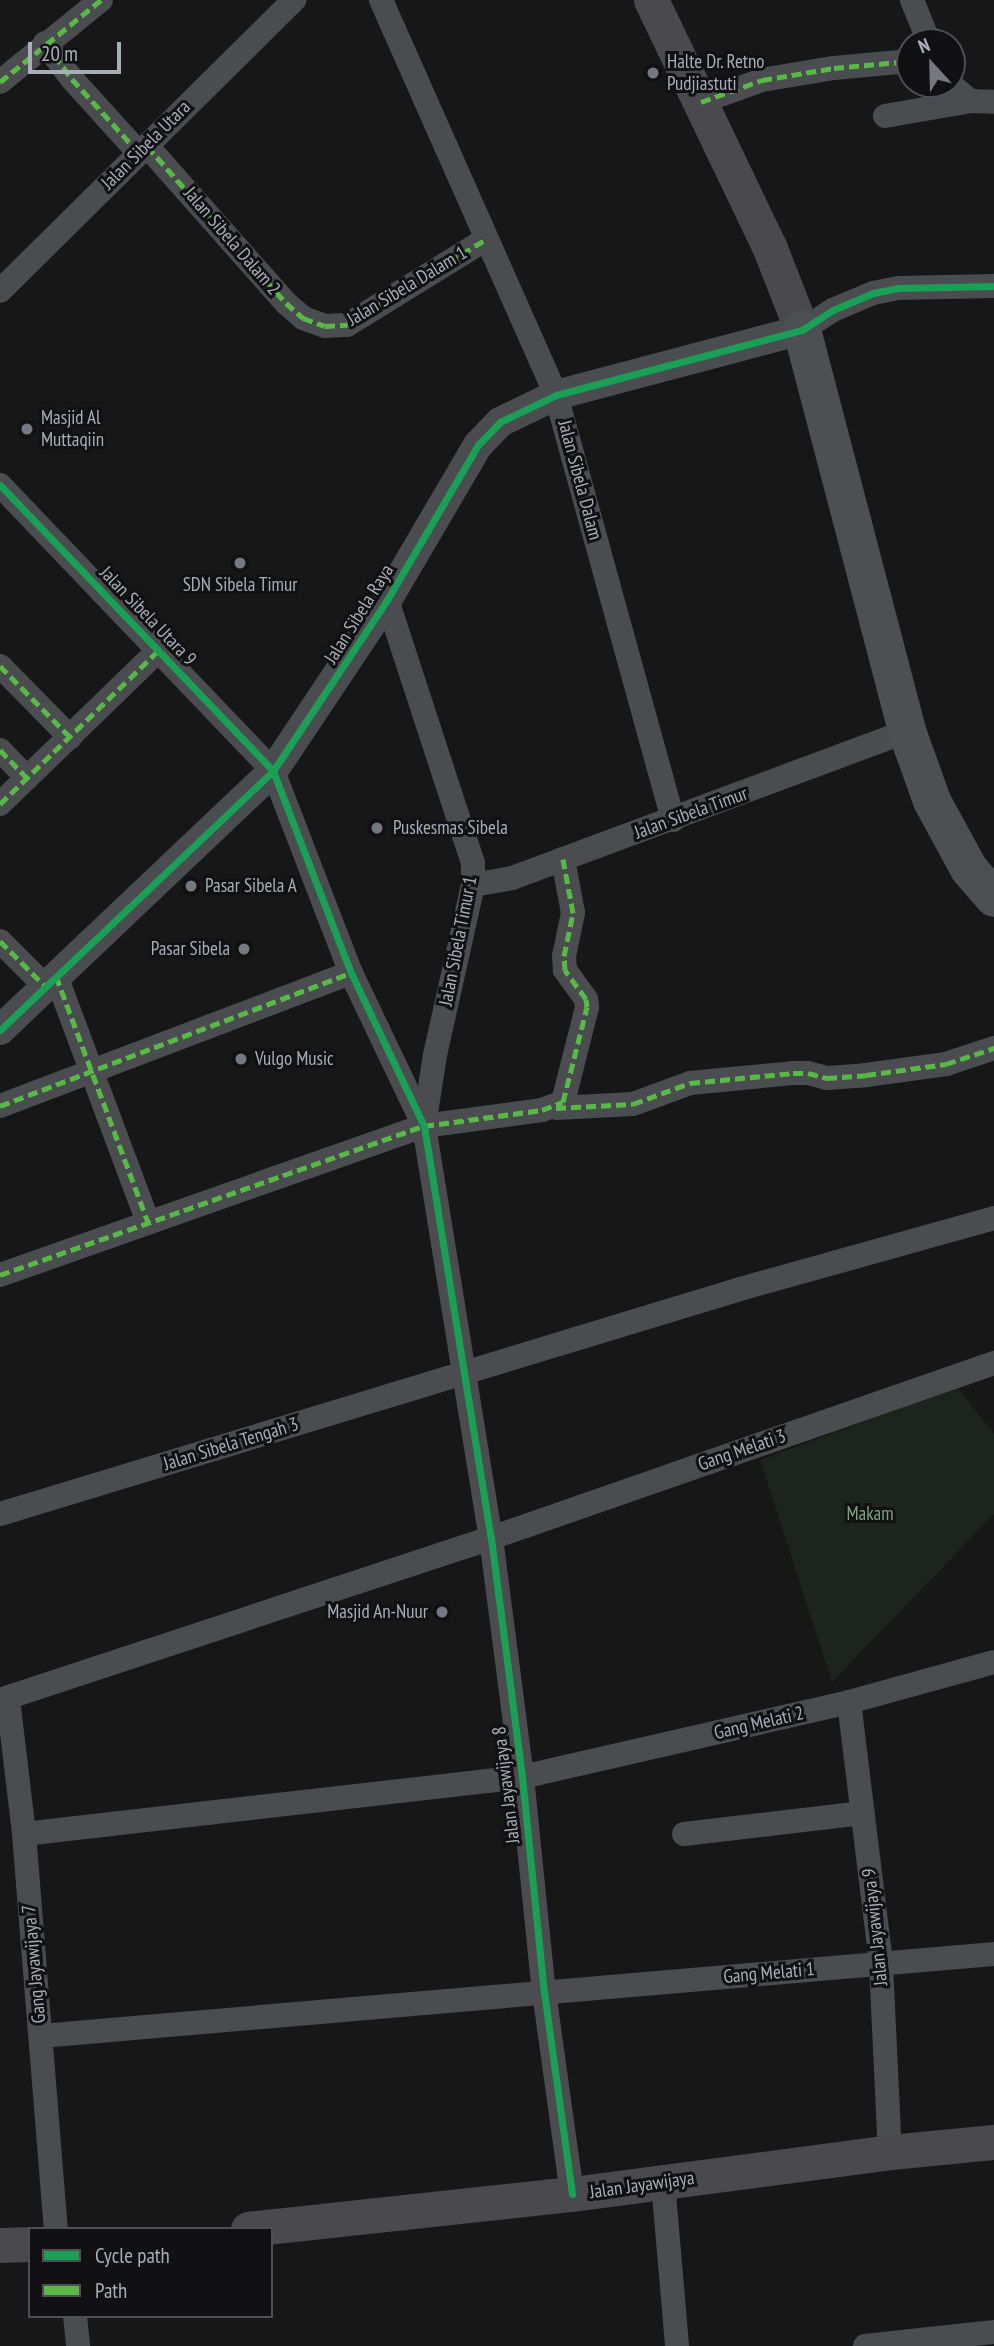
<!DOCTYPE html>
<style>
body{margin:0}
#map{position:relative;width:994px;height:2346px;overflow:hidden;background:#171717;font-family:"PT Sans Narrow",sans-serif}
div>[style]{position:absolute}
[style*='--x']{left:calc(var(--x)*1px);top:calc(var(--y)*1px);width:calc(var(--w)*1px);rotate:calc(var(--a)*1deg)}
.green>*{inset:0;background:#1d241e}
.minor>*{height:24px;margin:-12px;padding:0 12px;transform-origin:12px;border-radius:12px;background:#4b4c50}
.tertiary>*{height:30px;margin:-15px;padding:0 15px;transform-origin:15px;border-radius:15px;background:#4b4c50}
.secondary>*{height:35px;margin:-17.5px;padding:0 17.5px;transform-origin:17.5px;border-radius:17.5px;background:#4a4a4e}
.primary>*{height:38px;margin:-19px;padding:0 19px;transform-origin:19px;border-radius:19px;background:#4d4f52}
.quiet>*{height:5px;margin-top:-2.5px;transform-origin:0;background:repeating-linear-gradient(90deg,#58b947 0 10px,transparent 0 15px)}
.cycleway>*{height:7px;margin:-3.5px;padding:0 3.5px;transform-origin:3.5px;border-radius:3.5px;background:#1a9f57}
.dots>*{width:19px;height:19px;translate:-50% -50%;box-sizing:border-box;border:4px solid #111113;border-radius:50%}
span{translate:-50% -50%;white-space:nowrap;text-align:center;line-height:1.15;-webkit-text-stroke:6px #111113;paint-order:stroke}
.poi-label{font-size:19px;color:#a8adb8}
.left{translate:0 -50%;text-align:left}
.right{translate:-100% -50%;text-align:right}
.street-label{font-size:19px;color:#a8adb8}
.park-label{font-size:19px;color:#7fa381}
.legend{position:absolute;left:28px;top:2227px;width:245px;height:91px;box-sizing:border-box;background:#111113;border:2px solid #4d4f55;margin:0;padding:9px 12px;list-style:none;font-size:21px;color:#a8adb8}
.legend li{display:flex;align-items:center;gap:14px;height:35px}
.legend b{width:35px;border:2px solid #4d4f55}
.north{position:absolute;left:896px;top:28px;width:70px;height:70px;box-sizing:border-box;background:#111113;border:2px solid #4d4f55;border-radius:50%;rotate:338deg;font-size:19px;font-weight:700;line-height:28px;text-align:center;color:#a8adb8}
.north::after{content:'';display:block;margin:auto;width:24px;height:32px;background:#757880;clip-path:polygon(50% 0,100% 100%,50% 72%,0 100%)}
.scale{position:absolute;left:28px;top:42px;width:93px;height:32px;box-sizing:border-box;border:4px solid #a8adb8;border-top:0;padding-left:9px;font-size:21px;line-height:24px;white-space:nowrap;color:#a8adb8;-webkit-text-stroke:5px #111113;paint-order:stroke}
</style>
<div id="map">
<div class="green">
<i style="clip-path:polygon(957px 1387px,994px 1434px,994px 1514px,832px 1682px,760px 1460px)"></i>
</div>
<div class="minor">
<i style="--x:381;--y:0;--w:432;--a:66.1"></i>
<i style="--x:556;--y:395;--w:441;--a:74.6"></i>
<i style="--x:912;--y:0;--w:45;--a:68"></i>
<i style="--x:45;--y:43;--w:45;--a:53.1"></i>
<i style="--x:72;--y:79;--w:100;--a:47.8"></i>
<i style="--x:0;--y:82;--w:130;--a:-39.1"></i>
<i style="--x:950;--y:84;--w:26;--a:40"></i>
<i style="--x:970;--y:101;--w:24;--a:2"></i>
<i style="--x:701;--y:102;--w:65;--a:-19.8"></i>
<i style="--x:762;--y:80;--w:73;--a:-9.5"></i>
<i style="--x:834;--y:68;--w:76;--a:-5.3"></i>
<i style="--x:885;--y:116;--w:86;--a:-10"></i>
<i style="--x:147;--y:146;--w:210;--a:48.5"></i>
<i style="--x:286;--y:303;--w:23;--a:41"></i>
<i style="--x:303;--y:318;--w:23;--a:20"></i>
<i style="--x:325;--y:326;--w:22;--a:-3"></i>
<i style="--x:347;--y:325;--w:163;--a:-31.7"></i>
<i style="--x:0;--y:291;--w:414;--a:-44.7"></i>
<i style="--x:802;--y:330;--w:37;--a:-33"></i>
<i style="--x:833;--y:310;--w:43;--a:-23"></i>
<i style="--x:873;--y:293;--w:26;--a:-11"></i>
<i style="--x:899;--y:288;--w:95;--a:-1.2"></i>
<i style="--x:0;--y:485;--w:395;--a:46.3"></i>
<i style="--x:273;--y:771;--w:217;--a:68.9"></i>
<i style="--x:351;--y:973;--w:170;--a:64.5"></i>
<i style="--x:424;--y:1126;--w:417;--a:80.8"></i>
<i style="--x:491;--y:1538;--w:241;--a:82.6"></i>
<i style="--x:522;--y:1777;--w:216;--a:84.2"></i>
<i style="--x:544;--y:1992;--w:204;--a:82.1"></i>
<i style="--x:387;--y:600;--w:277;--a:71.9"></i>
<i style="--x:473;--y:863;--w:22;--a:90"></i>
<i style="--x:473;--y:885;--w:174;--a:102.6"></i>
<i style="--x:435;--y:1055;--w:72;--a:98.8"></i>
<i style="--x:0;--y:666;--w:100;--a:45.4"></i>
<i style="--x:0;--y:750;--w:39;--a:46"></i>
<i style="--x:0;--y:804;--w:221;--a:-44.1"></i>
<i style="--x:473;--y:885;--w:40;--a:-10"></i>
<i style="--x:512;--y:878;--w:421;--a:-20.4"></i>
<i style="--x:0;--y:941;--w:64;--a:45"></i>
<i style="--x:56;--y:976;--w:263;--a:69.5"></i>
<i style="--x:0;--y:1106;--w:375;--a:-20.8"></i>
<i style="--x:556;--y:1108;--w:77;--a:-3"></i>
<i style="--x:633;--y:1104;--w:61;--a:-20.2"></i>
<i style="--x:690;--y:1083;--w:103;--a:-5.5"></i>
<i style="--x:793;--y:1073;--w:15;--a:0"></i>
<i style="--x:808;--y:1073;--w:20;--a:15"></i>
<i style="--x:827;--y:1078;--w:39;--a:-4"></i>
<i style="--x:866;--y:1075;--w:81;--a:-7.8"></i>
<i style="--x:946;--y:1064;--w:51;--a:-18.4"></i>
<i style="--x:0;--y:1275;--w:449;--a:-19.4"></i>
<i style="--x:424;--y:1126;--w:119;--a:-7.7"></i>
<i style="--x:542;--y:1110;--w:22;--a:-21"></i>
<i style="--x:563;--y:1102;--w:98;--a:-75.8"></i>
<i style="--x:587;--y:1007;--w:8;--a:-97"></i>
<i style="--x:586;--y:999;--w:36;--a:-126"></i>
<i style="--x:565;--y:970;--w:14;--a:-94"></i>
<i style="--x:564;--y:956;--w:44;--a:-78.2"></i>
<i style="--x:573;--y:913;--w:55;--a:-100.5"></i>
<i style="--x:0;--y:1514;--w:773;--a:-16.91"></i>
<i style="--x:740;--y:1289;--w:264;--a:-15.6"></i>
<i style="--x:8;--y:1699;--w:136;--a:83.2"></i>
<i style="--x:24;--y:1834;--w:396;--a:85.4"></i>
<i style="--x:0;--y:1700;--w:517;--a:-18.26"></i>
<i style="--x:491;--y:1538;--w:533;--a:-19.18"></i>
<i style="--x:849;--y:1702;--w:264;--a:83"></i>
<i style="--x:881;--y:1964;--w:188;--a:87.3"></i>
<i style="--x:24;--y:1834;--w:501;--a:-6.53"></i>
<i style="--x:522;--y:1777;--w:335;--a:-12.9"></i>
<i style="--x:849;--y:1702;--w:150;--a:-15.4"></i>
<i style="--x:684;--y:1834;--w:180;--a:-6.7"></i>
<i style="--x:41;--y:2036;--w:957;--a:-4.92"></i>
<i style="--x:663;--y:2182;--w:165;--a:85.1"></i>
<i style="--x:75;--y:2316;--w:30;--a:84"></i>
<i style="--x:865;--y:2346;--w:130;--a:-6.2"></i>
</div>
<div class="tertiary">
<i style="--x:0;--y:1030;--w:376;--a:-43.5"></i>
<i style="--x:273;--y:771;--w:206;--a:-56.3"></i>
<i style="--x:387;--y:600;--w:180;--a:-59.6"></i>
<i style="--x:478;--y:445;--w:32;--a:-46"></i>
<i style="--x:500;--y:422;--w:62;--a:-25.7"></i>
<i style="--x:556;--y:395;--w:254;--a:-14.8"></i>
</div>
<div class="secondary">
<i style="--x:651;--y:0;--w:273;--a:64.4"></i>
<i style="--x:769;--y:246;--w:90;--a:68.6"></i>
<i style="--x:248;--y:2229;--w:326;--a:-6.2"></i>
<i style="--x:572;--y:2194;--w:321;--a:-7.5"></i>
<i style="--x:890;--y:2152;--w:104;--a:-5.5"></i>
<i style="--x:0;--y:2245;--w:30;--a:-2"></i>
</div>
<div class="primary">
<i style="--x:802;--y:330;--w:415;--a:75.3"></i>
<i style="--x:907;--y:731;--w:74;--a:70.3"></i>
<i style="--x:932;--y:801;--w:77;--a:61.4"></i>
<i style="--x:969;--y:869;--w:38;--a:49"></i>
</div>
<div class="quiet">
<i style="--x:45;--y:43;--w:45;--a:53.1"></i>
<i style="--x:72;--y:79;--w:100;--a:47.8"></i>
<i style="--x:0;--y:82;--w:130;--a:-39.1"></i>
<i style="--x:701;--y:102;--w:65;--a:-19.8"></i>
<i style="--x:762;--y:80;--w:73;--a:-9.5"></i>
<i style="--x:834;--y:68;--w:76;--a:-5.3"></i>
<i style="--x:147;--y:146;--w:210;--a:48.5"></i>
<i style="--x:286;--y:303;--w:23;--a:41"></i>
<i style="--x:303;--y:318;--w:23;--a:20"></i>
<i style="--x:325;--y:326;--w:22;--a:-3"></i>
<i style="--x:347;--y:325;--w:163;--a:-31.7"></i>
<i style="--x:0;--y:666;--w:100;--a:45.4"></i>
<i style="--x:0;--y:750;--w:39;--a:46"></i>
<i style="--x:0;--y:804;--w:221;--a:-44.1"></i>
<i style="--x:0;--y:941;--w:64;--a:45"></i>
<i style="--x:56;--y:976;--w:263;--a:69.5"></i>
<i style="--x:0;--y:1106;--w:375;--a:-20.8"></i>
<i style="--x:556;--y:1108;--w:77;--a:-3"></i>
<i style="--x:633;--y:1104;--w:61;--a:-20.2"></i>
<i style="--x:690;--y:1083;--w:103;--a:-5.5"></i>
<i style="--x:793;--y:1073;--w:15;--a:0"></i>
<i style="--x:808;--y:1073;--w:20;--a:15"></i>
<i style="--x:827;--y:1078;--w:39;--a:-4"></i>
<i style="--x:866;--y:1075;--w:81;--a:-7.8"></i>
<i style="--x:946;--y:1064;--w:51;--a:-18.4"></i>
<i style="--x:0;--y:1275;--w:449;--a:-19.4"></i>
<i style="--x:424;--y:1126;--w:119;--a:-7.7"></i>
<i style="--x:542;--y:1110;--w:22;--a:-21"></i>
<i style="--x:563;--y:1102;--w:98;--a:-75.8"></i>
<i style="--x:587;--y:1007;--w:8;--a:-97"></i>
<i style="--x:586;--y:999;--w:36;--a:-126"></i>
<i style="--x:565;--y:970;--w:14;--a:-94"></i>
<i style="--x:564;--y:956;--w:44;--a:-78.2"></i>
<i style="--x:573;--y:913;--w:55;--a:-100.5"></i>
</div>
<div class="cycleway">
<i style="--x:0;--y:485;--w:395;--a:46.3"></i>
<i style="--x:273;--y:771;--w:217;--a:68.9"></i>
<i style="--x:351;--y:973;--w:170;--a:64.5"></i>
<i style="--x:424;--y:1126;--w:417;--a:80.8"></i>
<i style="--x:491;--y:1538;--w:241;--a:82.6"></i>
<i style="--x:522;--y:1777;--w:216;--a:84.2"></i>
<i style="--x:544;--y:1992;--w:204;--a:82.1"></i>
<i style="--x:0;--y:1030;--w:376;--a:-43.5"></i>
<i style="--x:273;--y:771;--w:206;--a:-56.3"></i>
<i style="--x:387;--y:600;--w:180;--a:-59.6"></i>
<i style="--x:478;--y:445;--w:32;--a:-46"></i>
<i style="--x:500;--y:422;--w:62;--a:-25.7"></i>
<i style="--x:556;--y:395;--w:254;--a:-14.8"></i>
<i style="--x:802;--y:330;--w:37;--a:-33"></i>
<i style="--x:833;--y:310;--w:43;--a:-23"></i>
<i style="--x:873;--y:293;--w:26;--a:-11"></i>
<i style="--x:899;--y:288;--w:95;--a:-1.2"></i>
</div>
<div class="dots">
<i style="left:653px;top:73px;background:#757880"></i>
<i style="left:27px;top:429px;background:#757880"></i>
<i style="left:240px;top:563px;background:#757880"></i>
<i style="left:377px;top:828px;background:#757880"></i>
<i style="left:191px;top:886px;background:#757880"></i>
<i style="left:244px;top:949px;background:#757880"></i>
<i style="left:241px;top:1059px;background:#757880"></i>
<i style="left:442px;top:1612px;background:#757880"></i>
</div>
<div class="poi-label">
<span class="left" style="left:667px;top:73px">Halte Dr. Retno<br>Pudjiastuti</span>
<span class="left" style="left:41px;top:429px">Masjid Al<br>Muttaqiin</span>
<span style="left:240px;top:585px">SDN Sibela Timur</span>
<span class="left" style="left:393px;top:828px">Puskesmas Sibela</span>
<span class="left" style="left:205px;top:886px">Pasar Sibela A</span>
<span class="right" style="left:230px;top:949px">Pasar Sibela</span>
<span class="left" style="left:255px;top:1059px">Vulgo Music</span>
<span class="right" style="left:428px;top:1612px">Masjid An-Nuur</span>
</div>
<div class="street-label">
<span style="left:146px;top:145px;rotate:-45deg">Jalan Sibela Utara</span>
<span style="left:232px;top:241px;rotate:49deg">Jalan Sibela Dalam 2</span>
<span style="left:407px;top:286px;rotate:-31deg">Jalan Sibela Dalam 1</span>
<span style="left:580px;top:480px;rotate:75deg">Jalan Sibela Dalam</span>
<span style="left:359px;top:614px;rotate:-58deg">Jalan Sibela Raya</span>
<span style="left:148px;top:616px;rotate:46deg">Jalan Sibela Utara 9</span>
<span style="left:691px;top:813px;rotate:-20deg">Jalan Sibela Timur</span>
<span style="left:458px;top:941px;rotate:-79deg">Jalan Sibela Timur 1</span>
<span style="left:231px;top:1444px;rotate:-17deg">Jalan Sibela Tengah 3</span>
<span style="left:742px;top:1450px;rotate:-19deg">Gang Melati 3</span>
<span style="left:759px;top:1723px;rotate:-13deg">Gang Melati 2</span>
<span style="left:506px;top:1785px;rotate:-97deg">Jalan Jayawijaya 8</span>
<span style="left:875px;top:1927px;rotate:-96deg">Jalan Jayawijaya 9</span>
<span style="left:34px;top:1964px;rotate:-95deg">Gang Jayawijaya 7</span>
<span style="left:769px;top:1973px;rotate:-5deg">Gang Melati 1</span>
<span style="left:642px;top:2185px;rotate:-8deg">Jalan Jayawijaya</span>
</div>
<div class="park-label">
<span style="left:870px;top:1514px">Makam</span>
</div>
<ul class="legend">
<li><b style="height:9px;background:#1a9f57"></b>Cycle path</li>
<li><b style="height:9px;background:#58b947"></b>Path</li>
</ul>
<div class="north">N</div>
<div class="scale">20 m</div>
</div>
